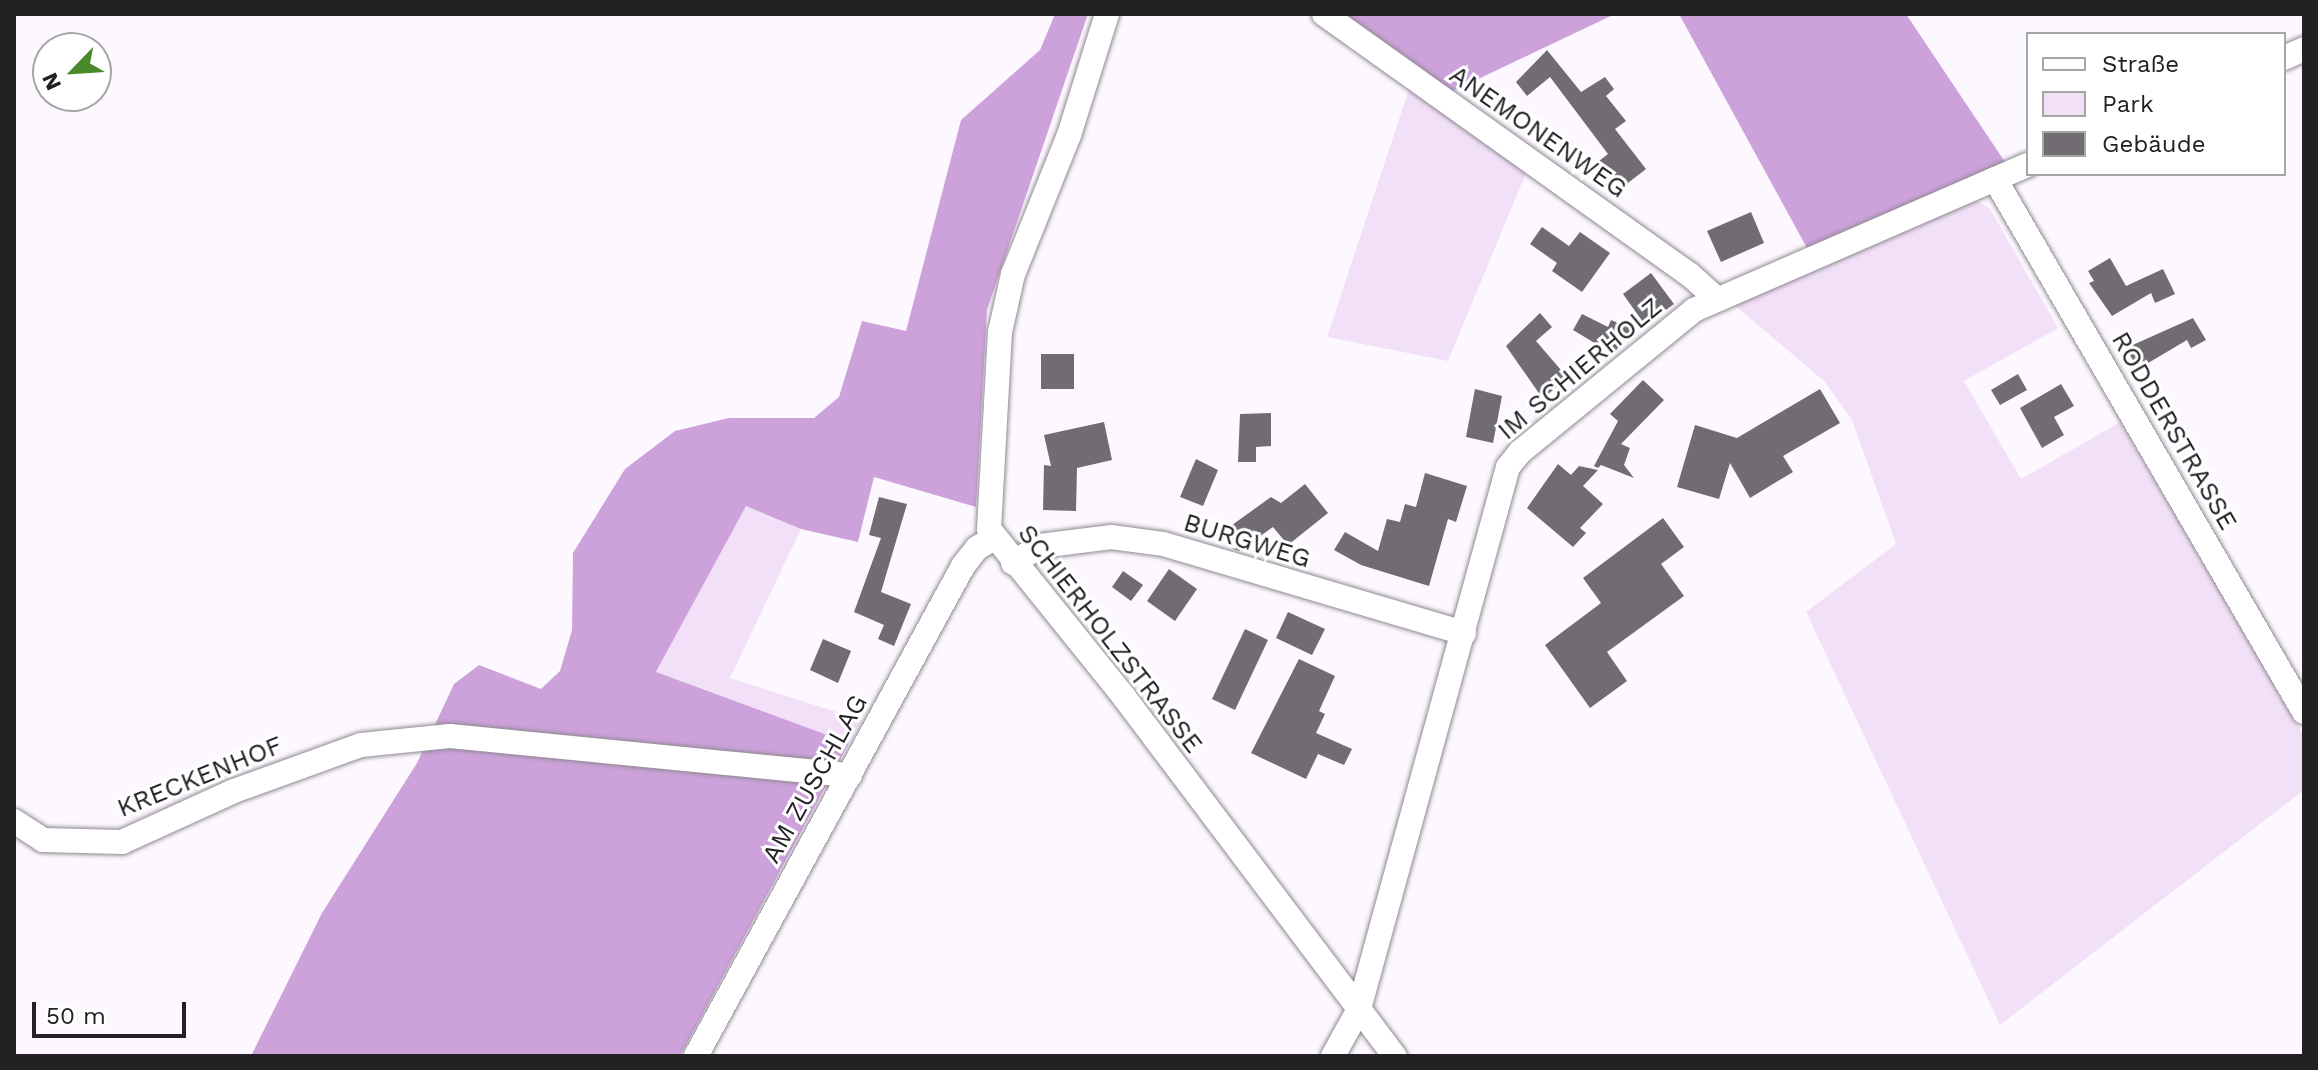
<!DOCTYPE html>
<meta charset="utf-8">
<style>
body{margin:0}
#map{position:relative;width:2318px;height:1070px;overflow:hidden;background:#fdf8ff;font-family:"Work Sans",sans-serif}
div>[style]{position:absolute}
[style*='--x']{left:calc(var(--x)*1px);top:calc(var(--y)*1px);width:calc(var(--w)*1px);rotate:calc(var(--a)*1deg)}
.green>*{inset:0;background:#f2e0f8}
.forest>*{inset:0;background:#cda2db}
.building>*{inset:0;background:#716b74}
.roads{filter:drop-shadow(0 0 2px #8f8991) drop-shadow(0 0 2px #8f8991)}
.minor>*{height:24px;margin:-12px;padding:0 12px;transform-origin:12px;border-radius:12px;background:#fff}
span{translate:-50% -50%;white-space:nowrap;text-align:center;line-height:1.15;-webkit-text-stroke:6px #fff;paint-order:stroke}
.street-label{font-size:26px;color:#232124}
.frame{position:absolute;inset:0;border:16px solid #232124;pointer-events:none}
.legend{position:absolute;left:2026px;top:32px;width:260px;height:144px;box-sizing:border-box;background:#fff;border:2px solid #a7a6a7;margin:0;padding:10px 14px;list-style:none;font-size:24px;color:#232124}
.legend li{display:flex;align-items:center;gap:16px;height:40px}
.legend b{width:40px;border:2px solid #a7a6a7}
.north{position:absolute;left:32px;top:32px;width:80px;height:80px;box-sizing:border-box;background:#fff;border:2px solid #a7a6a7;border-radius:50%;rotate:245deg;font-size:22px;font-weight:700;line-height:32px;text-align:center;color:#232124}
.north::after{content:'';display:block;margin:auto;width:28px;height:36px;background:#49892a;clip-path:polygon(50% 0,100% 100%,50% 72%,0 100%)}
.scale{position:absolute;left:32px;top:1002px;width:154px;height:36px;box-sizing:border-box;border:4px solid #232124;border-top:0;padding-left:10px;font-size:24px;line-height:28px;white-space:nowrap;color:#232124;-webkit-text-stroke:6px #fff;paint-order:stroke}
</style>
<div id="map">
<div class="green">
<i style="clip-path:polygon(1416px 68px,1536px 149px,1448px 361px,1327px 337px)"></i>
<i style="clip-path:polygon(1974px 199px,1990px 209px,2058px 328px,1964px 381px,2021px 479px,2120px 422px,2304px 736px,2304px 790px,2000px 1025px,1806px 612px,1896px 544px,1852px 420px,1825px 382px,1732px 303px)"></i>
<i style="clip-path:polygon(746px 505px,801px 529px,730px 678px,862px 720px,849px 743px,656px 673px)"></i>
</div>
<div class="forest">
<i style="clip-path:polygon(1055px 14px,1088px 14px,987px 310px,976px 507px,874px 477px,858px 542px,801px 529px,746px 506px,656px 672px,849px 743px,680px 1056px,251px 1056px,322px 913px,417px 763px,454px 684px,479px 665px,541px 689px,560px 671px,572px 630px,573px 553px,625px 469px,675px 431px,729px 418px,814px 418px,839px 397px,862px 321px,906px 331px,961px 120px,1040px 50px)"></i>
<i style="clip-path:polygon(1340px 14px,1615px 14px,1451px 92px)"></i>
<i style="clip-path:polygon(1679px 14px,1906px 14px,2005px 162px,1807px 248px)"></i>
</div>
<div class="building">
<i style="clip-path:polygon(1547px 50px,1581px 92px,1605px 77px,1614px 89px,1606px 96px,1626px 121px,1615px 129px,1646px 169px,1615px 193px,1594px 165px,1608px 154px,1550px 77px,1527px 96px,1516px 82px)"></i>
<i style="clip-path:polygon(1751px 212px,1764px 243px,1721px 262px,1707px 231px)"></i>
<i style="clip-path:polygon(1542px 227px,1569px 246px,1580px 232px,1610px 253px,1582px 292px,1552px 271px,1557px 263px,1530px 244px)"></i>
<i style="clip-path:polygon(2110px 258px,2126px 286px,2163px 269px,2175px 294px,2155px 303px,2151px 293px,2112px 316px,2089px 283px,2094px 281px,2088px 271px)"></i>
<i style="clip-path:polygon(1651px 273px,1674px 304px,1645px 325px,1623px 294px)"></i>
<i style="clip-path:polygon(1540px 313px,1552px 327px,1536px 341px,1567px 377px,1543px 399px,1506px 346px)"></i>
<i style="clip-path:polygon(1582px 314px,1608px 327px,1611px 320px,1633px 329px,1613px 354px,1573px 330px)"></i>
<i style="clip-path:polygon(2193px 318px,2206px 340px,2191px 348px,2187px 340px,2138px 369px,2126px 348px)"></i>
<i style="clip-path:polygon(1041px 354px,1074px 354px,1074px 389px,1041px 389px)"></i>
<i style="clip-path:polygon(2018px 374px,2027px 390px,2000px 405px,1991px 390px)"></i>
<i style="clip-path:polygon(1643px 380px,1664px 400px,1621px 444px,1630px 448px,1624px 465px,1634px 478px,1601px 465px,1598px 468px,1594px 466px,1618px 421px,1610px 414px)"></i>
<i style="clip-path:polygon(2061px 384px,2074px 406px,2054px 417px,2064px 435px,2042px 448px,2020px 408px)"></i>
<i style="clip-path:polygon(1475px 389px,1502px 396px,1493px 443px,1466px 437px)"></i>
<i style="clip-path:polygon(1820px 389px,1840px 423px,1783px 456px,1793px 472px,1750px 498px,1730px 463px,1719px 499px,1677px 487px,1695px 425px,1737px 438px)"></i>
<i style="clip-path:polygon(1271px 413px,1271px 446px,1256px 447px,1256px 462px,1238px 462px,1240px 414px)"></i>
<i style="clip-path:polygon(1104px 422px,1112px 460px,1077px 468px,1076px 511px,1043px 510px,1044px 465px,1051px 466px,1044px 435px)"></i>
<i style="clip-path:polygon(1196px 459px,1218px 470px,1203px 506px,1180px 497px)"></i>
<i style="clip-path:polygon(1558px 464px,1571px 475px,1579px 466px,1598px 470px,1583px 486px,1603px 504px,1580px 528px,1586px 533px,1573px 547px,1527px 508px)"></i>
<i style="clip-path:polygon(1425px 473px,1467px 486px,1456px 522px,1448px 519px,1429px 586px,1361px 565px,1334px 550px,1345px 532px,1378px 551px,1387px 519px,1400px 522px,1405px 504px,1416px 507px)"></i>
<i style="clip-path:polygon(1305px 484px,1328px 513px,1288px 545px,1273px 527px,1239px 551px,1233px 549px,1221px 533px,1271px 497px,1281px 503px)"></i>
<i style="clip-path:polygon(879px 497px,907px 504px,881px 592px,911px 604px,894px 646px,878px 639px,884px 625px,854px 612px,881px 538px,869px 535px)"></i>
<i style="clip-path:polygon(1663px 518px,1684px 547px,1661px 564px,1684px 596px,1607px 652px,1627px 681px,1590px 708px,1545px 645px,1601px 603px,1583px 578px)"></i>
<i style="clip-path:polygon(1169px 569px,1197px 589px,1175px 621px,1147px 601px)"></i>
<i style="clip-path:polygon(1123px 571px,1143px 585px,1131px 601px,1112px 587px)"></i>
<i style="clip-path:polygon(1288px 612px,1325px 629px,1312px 655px,1276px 638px)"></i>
<i style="clip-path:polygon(1245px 629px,1268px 640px,1235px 710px,1212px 699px)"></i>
<i style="clip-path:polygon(823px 639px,851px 651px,838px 683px,810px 670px)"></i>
<i style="clip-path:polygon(1299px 659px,1335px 676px,1319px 711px,1325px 714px,1316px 733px,1352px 749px,1344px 765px,1318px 754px,1306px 779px,1251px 753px)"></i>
</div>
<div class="roads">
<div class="minor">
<i style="--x:1107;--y:14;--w:127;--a:107.4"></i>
<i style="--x:1069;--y:135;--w:150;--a:111.9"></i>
<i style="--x:1013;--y:274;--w:59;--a:102.6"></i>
<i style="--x:1000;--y:332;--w:197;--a:93.2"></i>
<i style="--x:989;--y:529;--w:216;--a:51.2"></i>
<i style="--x:1124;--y:697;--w:450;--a:53"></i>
<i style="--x:1324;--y:14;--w:448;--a:35.5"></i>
<i style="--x:1689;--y:274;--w:38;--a:42"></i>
<i style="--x:2284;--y:58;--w:22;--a:-24"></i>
<i style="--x:1995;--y:179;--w:616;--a:59.9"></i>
<i style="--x:1013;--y:563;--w:32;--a:-32"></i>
<i style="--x:1040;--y:546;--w:72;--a:-7.2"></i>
<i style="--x:1111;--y:537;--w:52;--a:7.7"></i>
<i style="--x:1163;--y:544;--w:314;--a:16.5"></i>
<i style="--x:14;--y:821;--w:35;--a:33"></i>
<i style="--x:43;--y:840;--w:79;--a:1.5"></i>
<i style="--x:122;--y:842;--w:123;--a:-24.5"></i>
<i style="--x:234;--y:791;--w:135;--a:-19.9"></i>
<i style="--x:361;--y:745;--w:89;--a:-5.8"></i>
<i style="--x:450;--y:736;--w:402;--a:5.6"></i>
<i style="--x:696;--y:1056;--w:558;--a:-61.41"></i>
<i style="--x:963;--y:566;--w:23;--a:-52"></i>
<i style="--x:977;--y:548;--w:20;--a:-30"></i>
<i style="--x:1333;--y:1056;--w:54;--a:-61"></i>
<i style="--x:1359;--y:1009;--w:562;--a:-74.63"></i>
<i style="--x:1508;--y:467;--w:19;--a:-51"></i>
<i style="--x:1520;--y:452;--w:225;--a:-39.2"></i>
<i style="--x:1694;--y:310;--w:364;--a:-23.5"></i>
</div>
</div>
<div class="street-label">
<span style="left:1538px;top:132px;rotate:35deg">ANEMONENWEG</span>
<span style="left:1580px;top:369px;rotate:-40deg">IM SCHIERHOLZ</span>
<span style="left:2174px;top:431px;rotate:60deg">RODDERSTRASSE</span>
<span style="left:1247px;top:541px;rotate:17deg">BURGWEG</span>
<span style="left:1110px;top:639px;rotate:52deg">SCHIERHOLZSTRASSE</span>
<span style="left:200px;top:777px;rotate:-22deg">KRECKENHOF</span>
<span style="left:815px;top:779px;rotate:-61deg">AM ZUSCHLAG</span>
</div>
<div class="frame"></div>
<ul class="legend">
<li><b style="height:10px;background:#fff"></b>Straße</li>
<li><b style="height:22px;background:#f2e0f8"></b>Park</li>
<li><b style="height:22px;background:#716b74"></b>Gebäude</li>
</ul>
<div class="north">N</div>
<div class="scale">50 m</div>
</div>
